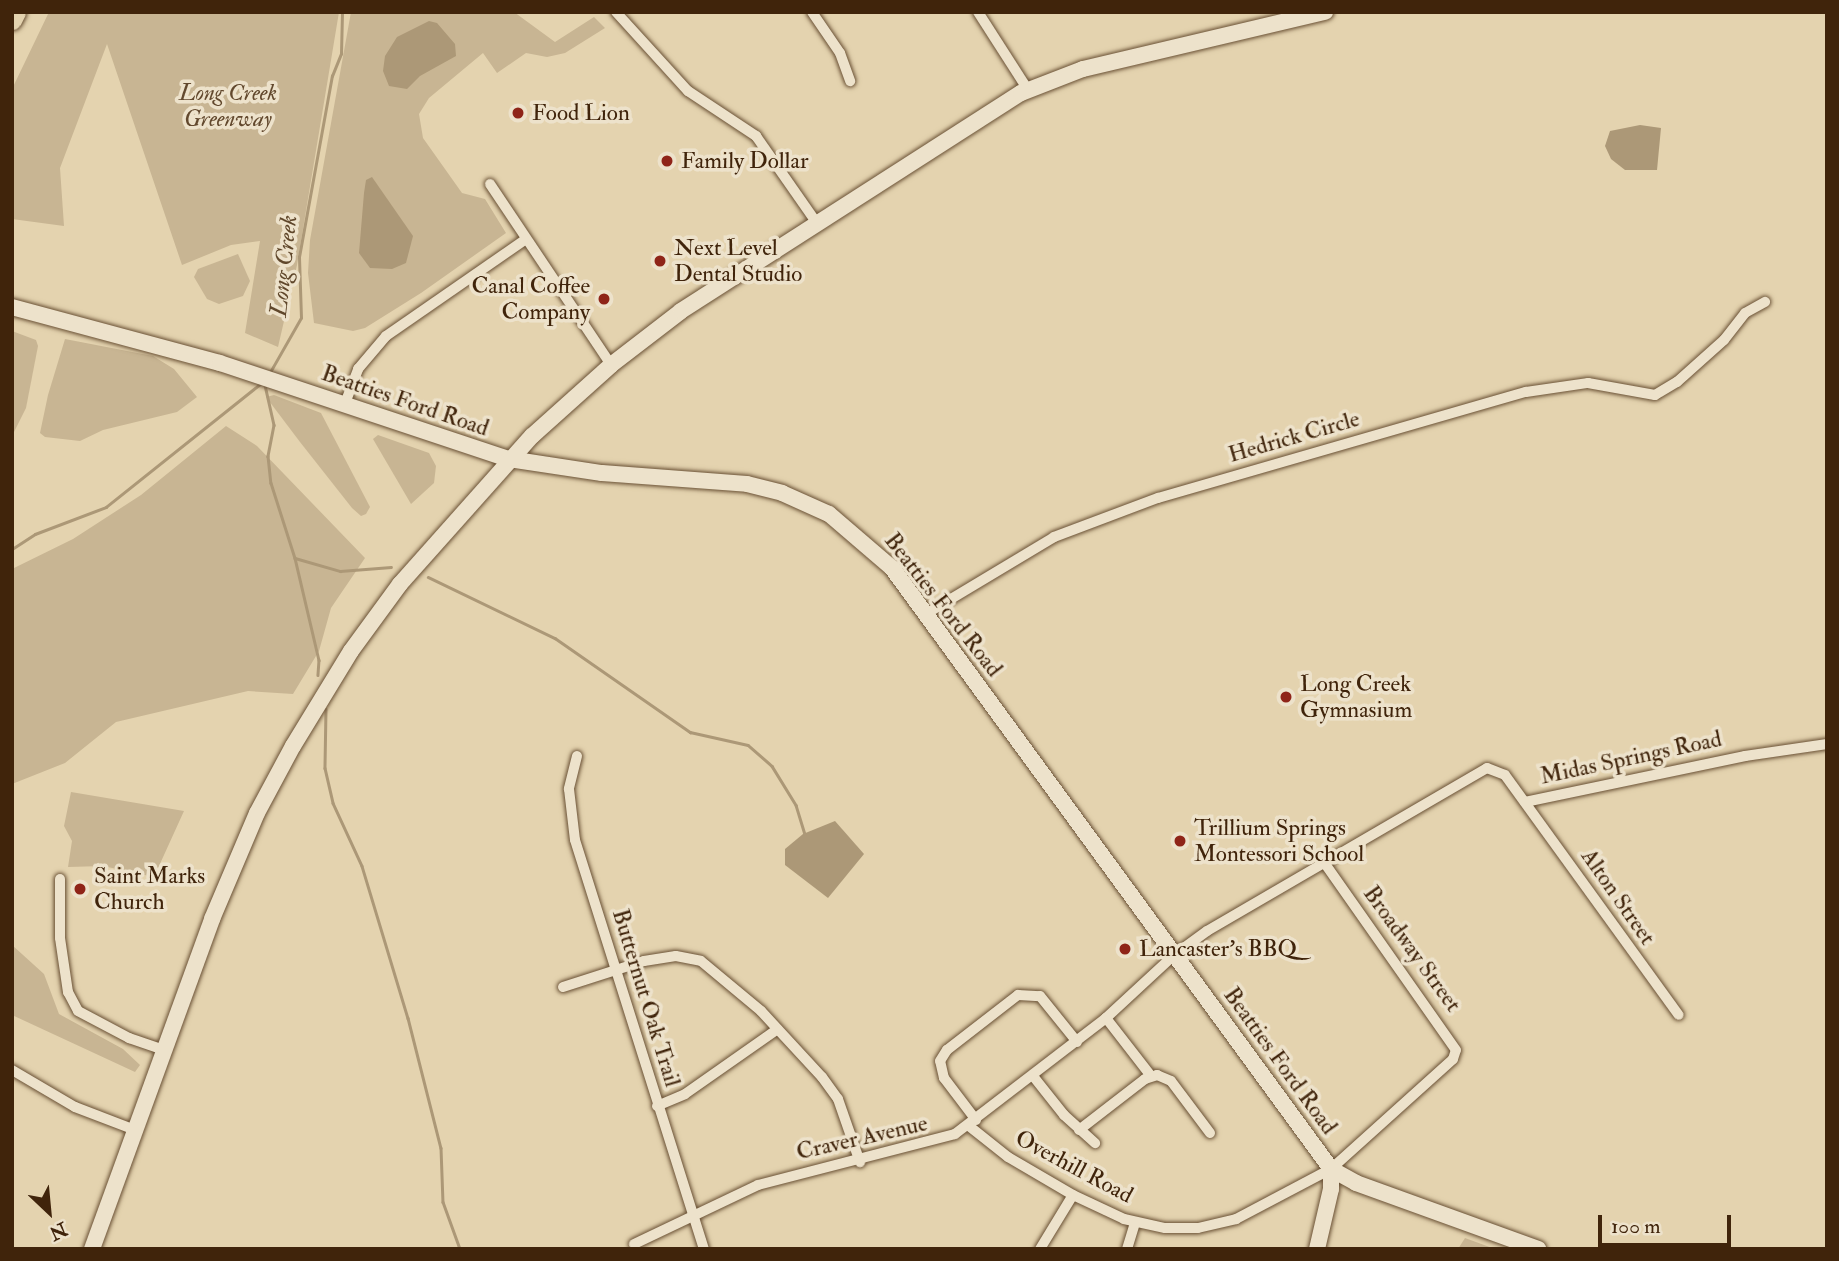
<!DOCTYPE html>
<style>
body{margin:0}
#map{position:relative;width:1839px;height:1261px;overflow:hidden;background:#e4d3af;font-family:"IM FELL Double Pica",serif}
div>[style]{position:absolute}
[style*='--x']{left:calc(var(--x)*1px);top:calc(var(--y)*1px);width:calc(var(--w)*1px);rotate:calc(var(--a)*1deg)}
.green>*{inset:0;background:#c8b593}
.water>*{inset:0;background:#ac9877}
.stream>*{height:2.5px;margin:-1.25px;padding:0 1.25px;transform-origin:1.25px;border-radius:1.25px;background:#ac9877}
.roads{filter:drop-shadow(0 0 2px #695034) drop-shadow(0 0 2px #695034)}
.street>*{height:10px;margin:-5px;padding:0 5px;transform-origin:5px;border-radius:5px;background:#ede2cb}
.secondary>*{height:16px;margin:-8px;padding:0 8px;transform-origin:8px;border-radius:8px;background:#ede2cb}
.highway>*{height:19px;margin:-9.5px;padding:0 9.5px;transform-origin:9.5px;border-radius:9.5px;background:#e4d3af}
.dots>*{width:19px;height:19px;translate:-50% -50%;box-sizing:border-box;border:4px solid #ede2cb;border-radius:50%}
span{translate:-50% -50%;white-space:nowrap;text-align:center;line-height:1.15;-webkit-text-stroke:7px #ede2cb;paint-order:stroke}
.park-label{font-size:23px;color:#62482d;font-style:italic}
.poi-label{font-size:23px;color:#40240b}
.left{translate:0 -50%;text-align:left}
.right{translate:-100% -50%;text-align:right}
.street-label{font-size:23px;color:#40240b}
.water-label{font-size:24px;color:#60472b;font-style:italic}
.frame{position:absolute;inset:0;border:14px solid #40240b;pointer-events:none}
.north{position:absolute;left:14px;top:1177px;width:70px;height:70px;-webkit-text-stroke:5px #ede2cb;paint-order:stroke;rotate:154deg;font-size:19px;font-weight:700;line-height:28px;text-align:center;color:#40240b}
.north::after{content:'';display:block;margin:auto;width:24px;height:32px;background:#40240b;clip-path:polygon(50% 0,100% 100%,50% 72%,0 100%)}
.scale{position:absolute;left:1598px;top:1215px;width:133px;height:32px;box-sizing:border-box;border:4px solid #40240b;border-top:0;padding-left:9px;font-size:21px;line-height:24px;white-space:nowrap;color:#40240b;-webkit-text-stroke:5px #ede2cb;paint-order:stroke}
</style>
<div id="map">
<div class="green">
<i style="clip-path:polygon(49px 12px,339px 12px,297px 265px,278px 347px,245px 333px,260px 241px,231px 245px,182px 265px,107px 44px,60px 168px,64px 226px,12px 219px,12px 89px)"></i>
<i style="clip-path:polygon(351px 12px,514px 12px,555px 42px,594px 17px,605px 28px,565px 53px,547px 57px,526px 53px,497px 73px,483px 53px,429px 98px,419px 114px,423px 138px,462px 193px,485px 199px,506px 233px,421px 293px,365px 328px,353px 331px,314px 323px,308px 273px,310px 240px)"></i>
<i style="clip-path:polygon(238px 254px,250px 281px,243px 296px,219px 304px,207px 299px,194px 277px,198px 269px)"></i>
<i style="clip-path:polygon(12px 331px,36px 340px,38px 346px,26px 408px,12px 436px)"></i>
<i style="clip-path:polygon(65px 339px,153px 356px,174px 369px,197px 397px,177px 412px,103px 430px,80px 441px,45px 437px,40px 433px,48px 395px)"></i>
<i style="clip-path:polygon(274px 395px,321px 413px,370px 507px,366px 514px,361px 516px,352px 508px,300px 442px,266px 397px)"></i>
<i style="clip-path:polygon(226px 426px,257px 446px,365px 558px,331px 608px,319px 651px,293px 694px,248px 691px,116px 722px,65px 763px,12px 784px,12px 569px,73px 539px,141px 495px)"></i>
<i style="clip-path:polygon(378px 435px,429px 453px,436px 466px,434px 483px,411px 504px,373px 439px)"></i>
<i style="clip-path:polygon(71px 792px,184px 811px,154px 877px,103px 866px,68px 867px,72px 841px,64px 826px)"></i>
<i style="clip-path:polygon(12px 945px,44px 974px,59px 1014px,123px 1049px,140px 1065px,135px 1072px,12px 1015px)"></i>
<i style="clip-path:polygon(1465px 1238px,1495px 1249px,1458px 1249px)"></i>
</div>
<div class="water">
<i style="clip-path:polygon(429px 21px,437px 23px,455px 44px,456px 56px,420px 76px,407px 89px,389px 86px,383px 71px,385px 56px,397px 37px)"></i>
<i style="clip-path:polygon(1640px 125px,1661px 128px,1657px 170px,1625px 170px,1611px 159px,1605px 146px,1610px 131px)"></i>
<i style="clip-path:polygon(372px 177px,413px 236px,406px 263px,392px 269px,370px 268px,359px 253px,364px 193px,366px 180px)"></i>
<i style="clip-path:polygon(835px 821px,864px 854px,828px 898px,785px 865px,785px 849px,803px 834px)"></i>
</div>
<div class="stream">
<i style="--x:269;--y:374;--w:64;--a:-60.3"></i>
<i style="--x:301;--y:318;--w:61;--a:-91.9"></i>
<i style="--x:299;--y:257;--w:184;--a:-79.7"></i>
<i style="--x:332;--y:76;--w:24;--a:-68"></i>
<i style="--x:341;--y:54;--w:42;--a:-88.6"></i>
<i style="--x:265;--y:385;--w:41;--a:77.3"></i>
<i style="--x:274;--y:425;--w:32;--a:101"></i>
<i style="--x:268;--y:456;--w:27;--a:84"></i>
<i style="--x:271;--y:483;--w:79;--a:72.3"></i>
<i style="--x:295;--y:558;--w:105;--a:76.8"></i>
<i style="--x:319;--y:660;--w:15;--a:94"></i>
<i style="--x:12;--y:549;--w:27;--a:-33"></i>
<i style="--x:35;--y:534;--w:76;--a:-20.8"></i>
<i style="--x:106;--y:507;--w:197;--a:-38.6"></i>
<i style="--x:295;--y:558;--w:47;--a:16.1"></i>
<i style="--x:340;--y:571;--w:51;--a:-4.5"></i>
<i style="--x:428;--y:577;--w:141;--a:25.7"></i>
<i style="--x:555;--y:638;--w:165;--a:34.8"></i>
<i style="--x:690;--y:732;--w:59;--a:12.6"></i>
<i style="--x:748;--y:745;--w:32;--a:41"></i>
<i style="--x:772;--y:766;--w:46;--a:58.4"></i>
<i style="--x:796;--y:805;--w:30;--a:73"></i>
<i style="--x:326;--y:709;--w:59;--a:91"></i>
<i style="--x:325;--y:768;--w:36;--a:77"></i>
<i style="--x:333;--y:803;--w:69;--a:65.3"></i>
<i style="--x:362;--y:866;--w:159;--a:73.2"></i>
<i style="--x:408;--y:1018;--w:134;--a:75.8"></i>
<i style="--x:441;--y:1148;--w:54;--a:87.9"></i>
<i style="--x:443;--y:1202;--w:50;--a:70.1"></i>
</div>
<div class="roads">
<div class="street">
<i style="--x:616;--y:12;--w:107;--a:47.7"></i>
<i style="--x:688;--y:91;--w:82;--a:33.5"></i>
<i style="--x:756;--y:136;--w:105;--a:55.1"></i>
<i style="--x:812;--y:12;--w:50;--a:55.7"></i>
<i style="--x:840;--y:53;--w:30;--a:70"></i>
<i style="--x:978;--y:12;--w:93;--a:57.3"></i>
<i style="--x:490;--y:184;--w:218;--a:56.2"></i>
<i style="--x:344;--y:406;--w:40;--a:-69"></i>
<i style="--x:358;--y:369;--w:43;--a:-49.7"></i>
<i style="--x:386;--y:336;--w:170;--a:-34.7"></i>
<i style="--x:926;--y:614;--w:149;--a:-31"></i>
<i style="--x:1054;--y:537;--w:111;--a:-20.6"></i>
<i style="--x:1158;--y:498;--w:383;--a:-16.1"></i>
<i style="--x:1526;--y:392;--w:63;--a:-8.3"></i>
<i style="--x:1588;--y:383;--w:68;--a:10.2"></i>
<i style="--x:1655;--y:395;--w:26;--a:-31"></i>
<i style="--x:1677;--y:382;--w:63;--a:-41.8"></i>
<i style="--x:1724;--y:340;--w:34;--a:-52"></i>
<i style="--x:1745;--y:313;--w:23;--a:-29"></i>
<i style="--x:577;--y:756;--w:34;--a:104"></i>
<i style="--x:569;--y:789;--w:51;--a:83.3"></i>
<i style="--x:575;--y:840;--w:429;--a:72.5"></i>
<i style="--x:1525;--y:802;--w:225;--a:-11.8"></i>
<i style="--x:1745;--y:756;--w:83;--a:-8.3"></i>
<i style="--x:60;--y:879;--w:59;--a:90"></i>
<i style="--x:60;--y:938;--w:55;--a:81.6"></i>
<i style="--x:68;--y:992;--w:21;--a:62"></i>
<i style="--x:78;--y:1011;--w:58;--a:27.9"></i>
<i style="--x:129;--y:1038;--w:37;--a:19"></i>
<i style="--x:563;--y:987;--w:85;--a:-17.8"></i>
<i style="--x:644;--y:961;--w:32;--a:-9"></i>
<i style="--x:676;--y:956;--w:25;--a:11"></i>
<i style="--x:701;--y:961;--w:78;--a:39.8"></i>
<i style="--x:761;--y:1011;--w:90;--a:47.3"></i>
<i style="--x:822;--y:1077;--w:27;--a:54"></i>
<i style="--x:838;--y:1099;--w:67;--a:70.8"></i>
<i style="--x:1106;--y:1018;--w:73;--a:52.2"></i>
<i style="--x:12;--y:1070;--w:73;--a:30.4"></i>
<i style="--x:75;--y:1107;--w:64;--a:21"></i>
<i style="--x:1033;--y:1076;--w:50;--a:51.5"></i>
<i style="--x:1064;--y:1115;--w:42;--a:42.1"></i>
<i style="--x:657;--y:1106;--w:30;--a:-23"></i>
<i style="--x:685;--y:1094;--w:113;--a:-35"></i>
<i style="--x:976;--y:1120;--w:53;--a:-127.3"></i>
<i style="--x:944;--y:1078;--w:17;--a:-103"></i>
<i style="--x:940;--y:1061;--w:13;--a:-58"></i>
<i style="--x:947;--y:1050;--w:90;--a:-37.8"></i>
<i style="--x:1018;--y:995;--w:22;--a:3"></i>
<i style="--x:1040;--y:996;--w:59;--a:51.2"></i>
<i style="--x:969;--y:1126;--w:50;--a:38.5"></i>
<i style="--x:1008;--y:1157;--w:75;--a:30.3"></i>
<i style="--x:1073;--y:1195;--w:56;--a:25.2"></i>
<i style="--x:1124;--y:1219;--w:42;--a:12.4"></i>
<i style="--x:1165;--y:1228;--w:33;--a:0"></i>
<i style="--x:1198;--y:1228;--w:39;--a:-13"></i>
<i style="--x:1236;--y:1219;--w:107;--a:-27.8"></i>
<i style="--x:1331;--y:1169;--w:164;--a:-42"></i>
<i style="--x:1453;--y:1059;--w:9;--a:-72"></i>
<i style="--x:1456;--y:1050;--w:231;--a:-125.1"></i>
<i style="--x:1079;--y:1130;--w:83;--a:-37.7"></i>
<i style="--x:1145;--y:1079;--w:13;--a:-18"></i>
<i style="--x:1157;--y:1075;--w:15;--a:23"></i>
<i style="--x:1171;--y:1081;--w:65;--a:53.1"></i>
<i style="--x:634;--y:1244;--w:137;--a:-25.4"></i>
<i style="--x:758;--y:1185;--w:203;--a:-14.5"></i>
<i style="--x:955;--y:1134;--w:190;--a:-37.5"></i>
<i style="--x:1106;--y:1018;--w:93;--a:-42.8"></i>
<i style="--x:1174;--y:955;--w:41;--a:-36"></i>
<i style="--x:1207;--y:931;--w:324;--a:-30.2"></i>
<i style="--x:1487;--y:768;--w:19;--a:21"></i>
<i style="--x:1505;--y:775;--w:296;--a:54.1"></i>
<i style="--x:1040;--y:1249;--w:63;--a:-58.6"></i>
<i style="--x:1127;--y:1249;--w:28;--a:-73"></i>
</div>
<div class="secondary">
<i style="--x:12;--y:307;--w:215;--a:15.1"></i>
<i style="--x:220;--y:363;--w:305;--a:18.4"></i>
<i style="--x:509;--y:459;--w:94;--a:8.6"></i>
<i style="--x:602;--y:473;--w:145;--a:4.3"></i>
<i style="--x:747;--y:484;--w:36;--a:14"></i>
<i style="--x:782;--y:493;--w:51;--a:24.1"></i>
<i style="--x:829;--y:514;--w:83;--a:40.6"></i>
<i style="--x:892;--y:568;--w:744;--a:53.85"></i>
<i style="--x:1331;--y:1169;--w:29;--a:29"></i>
<i style="--x:1356;--y:1183;--w:194;--a:19.9"></i>
<i style="--x:92;--y:1249;--w:351;--a:-70"></i>
<i style="--x:212;--y:919;--w:115;--a:-67"></i>
<i style="--x:257;--y:813;--w:76;--a:-61.8"></i>
<i style="--x:293;--y:746;--w:111;--a:-58.6"></i>
<i style="--x:351;--y:651;--w:83;--a:-53.8"></i>
<i style="--x:400;--y:584;--w:198;--a:-48.3"></i>
<i style="--x:532;--y:436;--w:106;--a:-41.9"></i>
<i style="--x:611;--y:365;--w:88;--a:-37.6"></i>
<i style="--x:681;--y:311;--w:404;--a:-32.7"></i>
<i style="--x:1021;--y:93;--w:66;--a:-21.2"></i>
<i style="--x:1083;--y:69;--w:249;--a:-13.3"></i>
<i style="--x:1317;--y:1249;--w:62;--a:-76.9"></i>
<i style="--x:1331;--y:1189;--w:20;--a:-90"></i>
</div>
<div class="highway">
<i style="--x:12;--y:20;--w:9;--a:-63"></i>
</div>
</div>
<div class="dots">
<i style="left:518px;top:113px;background:#8f2418"></i>
<i style="left:667px;top:161px;background:#8f2418"></i>
<i style="left:660px;top:261px;background:#8f2418"></i>
<i style="left:604px;top:299px;background:#8f2418"></i>
<i style="left:1286px;top:697px;background:#8f2418"></i>
<i style="left:1180px;top:841px;background:#8f2418"></i>
<i style="left:80px;top:889px;background:#8f2418"></i>
<i style="left:1125px;top:949px;background:#8f2418"></i>
</div>
<div class="park-label">
<span style="left:228px;top:106px">Long Creek<br>Greenway</span>
</div>
<div class="poi-label">
<span class="left" style="left:532px;top:113px">Food Lion</span>
<span class="left" style="left:681px;top:161px">Family Dollar</span>
<span class="left" style="left:674px;top:261px">Next Level<br>Dental Studio</span>
<span class="right" style="left:590px;top:299px">Canal Coffee<br>Company</span>
<span class="left" style="left:1300px;top:697px">Long Creek<br>Gymnasium</span>
<span class="left" style="left:1194px;top:841px">Trillium Springs<br>Montessori School</span>
<span class="left" style="left:94px;top:889px">Saint Marks<br>Church</span>
<span class="left" style="left:1139px;top:949px">Lancaster's BBQ</span>
</div>
<div class="street-label">
<span style="left:405px;top:401px;rotate:19deg">Beatties Ford Road</span>
<span style="left:1294px;top:437px;rotate:-16deg">Hedrick Circle</span>
<span style="left:943px;top:605px;rotate:52deg">Beatties Ford Road</span>
<span style="left:1631px;top:758px;rotate:-12deg">Midas Springs Road</span>
<span style="left:1618px;top:897px;rotate:55deg">Alton Street</span>
<span style="left:1412px;top:949px;rotate:54deg">Broadway Street</span>
<span style="left:646px;top:998px;rotate:73deg">Butternut Oak Trail</span>
<span style="left:1280px;top:1061px;rotate:54deg">Beatties Ford Road</span>
<span style="left:862px;top:1138px;rotate:-13deg">Craver Avenue</span>
<span style="left:1074px;top:1167px;rotate:28deg">Overhill Road</span>
</div>
<div class="water-label">
<span style="left:284px;top:266px;rotate:-84deg">Long Creek</span>
</div>
<div class="frame"></div>
<div class="north">N</div>
<div class="scale">100 m</div>
</div>
